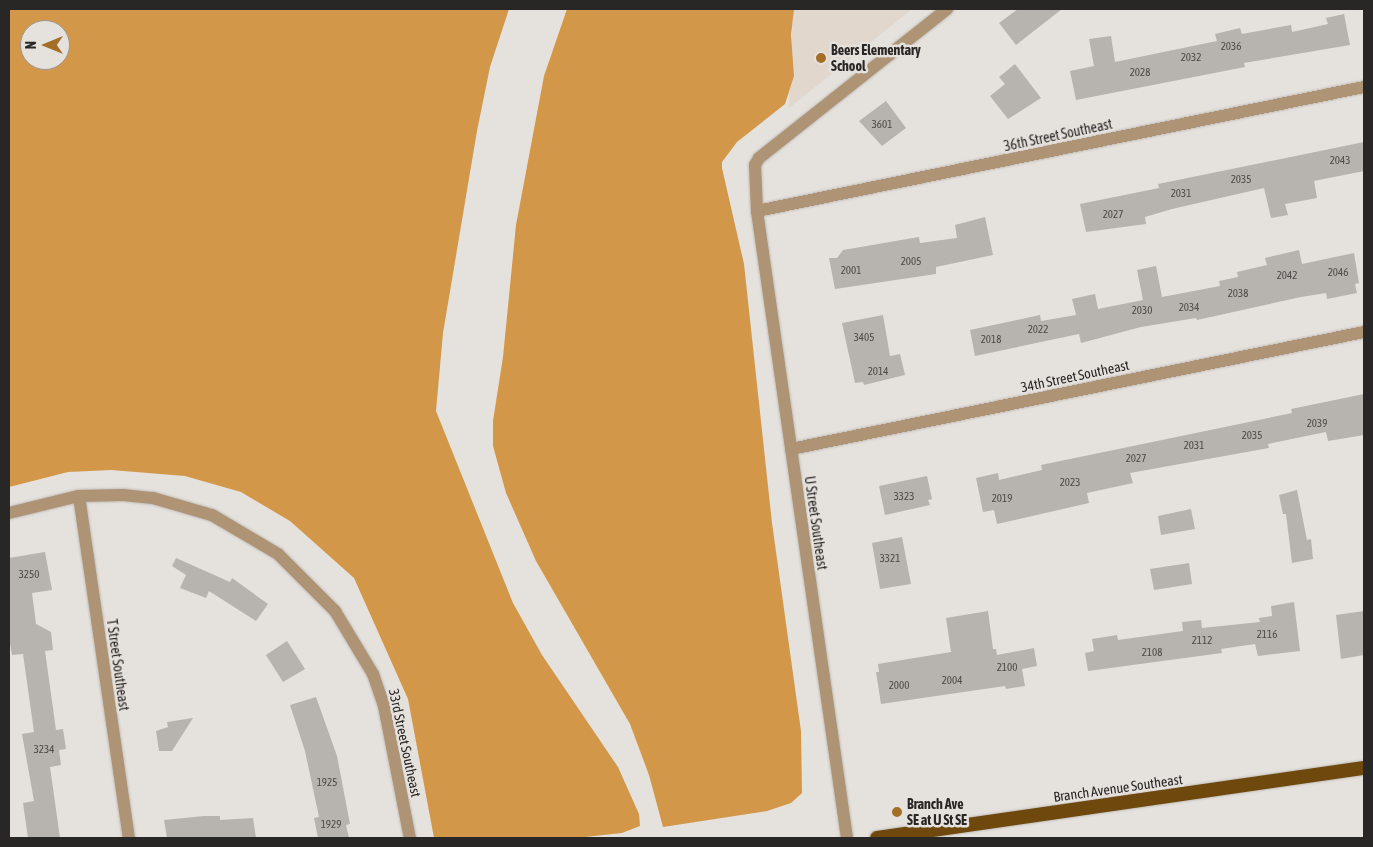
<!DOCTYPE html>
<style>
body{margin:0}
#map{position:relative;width:1373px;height:847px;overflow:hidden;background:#e5e1dc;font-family:"Asap Condensed",sans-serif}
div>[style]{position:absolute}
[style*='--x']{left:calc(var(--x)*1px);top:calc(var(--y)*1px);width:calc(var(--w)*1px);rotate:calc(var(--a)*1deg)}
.built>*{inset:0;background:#e1d7cc}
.forest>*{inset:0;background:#d39749}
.building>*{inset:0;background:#b7b3ae}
.roads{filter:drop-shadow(0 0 1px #bfbcb8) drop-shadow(0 0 1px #bfbcb8)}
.minor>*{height:12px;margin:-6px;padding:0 6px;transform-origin:6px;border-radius:6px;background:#ae9375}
.trunk>*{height:14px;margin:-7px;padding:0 7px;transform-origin:7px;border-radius:7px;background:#6f480e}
.dots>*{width:14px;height:14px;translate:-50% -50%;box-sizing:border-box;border:2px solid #e5e1dc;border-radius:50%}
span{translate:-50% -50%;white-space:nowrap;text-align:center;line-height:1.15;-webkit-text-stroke:5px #e5e1dc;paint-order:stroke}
.number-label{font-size:11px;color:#4c4a48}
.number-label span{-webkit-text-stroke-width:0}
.poi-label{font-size:14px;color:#292726;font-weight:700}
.left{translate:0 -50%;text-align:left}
.street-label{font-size:14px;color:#292726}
.frame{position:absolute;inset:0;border:10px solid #292726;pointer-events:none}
.north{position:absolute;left:20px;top:20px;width:50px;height:50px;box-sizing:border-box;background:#e5e1dc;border:1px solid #9a9793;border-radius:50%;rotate:270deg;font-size:14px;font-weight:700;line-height:20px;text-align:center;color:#292726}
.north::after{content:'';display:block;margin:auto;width:18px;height:22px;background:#a36f27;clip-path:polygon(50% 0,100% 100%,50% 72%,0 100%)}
</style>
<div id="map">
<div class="built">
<i style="clip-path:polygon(793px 9px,912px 9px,789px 108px)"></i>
</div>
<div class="forest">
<i style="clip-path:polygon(evenodd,9px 9px,509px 9px,490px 67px,477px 131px,443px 333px,436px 411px,513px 603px,542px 655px,618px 767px,639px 814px,640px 826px,622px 833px,576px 838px,434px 838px,408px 699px,354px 578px,290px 521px,241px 492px,185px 476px,111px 470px,68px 472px,9px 487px,9px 9px,30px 30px,60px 30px,60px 60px,30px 60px,30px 30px)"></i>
<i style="clip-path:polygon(567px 9px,794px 9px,791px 35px,794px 76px,785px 104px,737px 142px,722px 162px,722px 168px,744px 264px,772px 523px,801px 731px,802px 793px,791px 803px,767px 811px,663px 827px,649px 775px,630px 724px,536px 561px,506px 493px,493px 446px,493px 421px,503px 357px,516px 225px,544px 76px)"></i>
</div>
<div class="building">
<i style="clip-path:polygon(1018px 9px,1062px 9px,1016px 45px,999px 23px)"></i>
<i style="clip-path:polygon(1344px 14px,1350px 45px,1244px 63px,1245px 67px,1076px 100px,1070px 71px,1094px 66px,1089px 39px,1111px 36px,1115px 62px,1217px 41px,1215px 34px,1240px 28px,1242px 34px,1291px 25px,1292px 32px,1328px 24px,1326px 18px)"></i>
<i style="clip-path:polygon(1015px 64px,1041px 98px,1008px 119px,990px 96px,1005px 84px,999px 77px)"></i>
<i style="clip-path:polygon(886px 101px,906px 128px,882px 146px,859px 121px)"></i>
<i style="clip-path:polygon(1364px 142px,1364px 171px,1314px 181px,1317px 198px,1285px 204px,1288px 215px,1271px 218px,1264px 188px,1172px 209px,1145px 217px,1146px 224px,1086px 232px,1080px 204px,1159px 188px,1158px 184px)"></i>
<i style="clip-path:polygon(985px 217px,993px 255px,936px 267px,936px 274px,835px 289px,829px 258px,837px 258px,843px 250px,919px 237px,920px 243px,957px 238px,955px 225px)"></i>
<i style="clip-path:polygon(1299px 250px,1302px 264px,1354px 253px,1359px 283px,1355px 284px,1357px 293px,1327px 299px,1326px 293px,1301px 297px,1197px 320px,1196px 318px,1141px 327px,1081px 343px,1079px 334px,975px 356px,970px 330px,1040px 315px,1041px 321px,1076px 315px,1072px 299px,1095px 294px,1098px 309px,1143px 300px,1137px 270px,1156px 266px,1162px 297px,1220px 286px,1219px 281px,1238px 277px,1237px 272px,1267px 265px,1265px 258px)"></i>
<i style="clip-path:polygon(883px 315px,890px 356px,900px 354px,905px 375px,864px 385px,863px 382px,855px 383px,842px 323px)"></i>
<i style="clip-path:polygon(1364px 394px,1364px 435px,1328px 441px,1326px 432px,1268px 444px,1269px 448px,1130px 473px,1133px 483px,1087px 493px,1089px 503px,997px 524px,994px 510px,983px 512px,976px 478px,998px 473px,999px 480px,1042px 470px,1041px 465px,1292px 413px,1291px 409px)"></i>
<i style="clip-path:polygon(927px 476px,932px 499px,928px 500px,930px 505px,885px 515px,879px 486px)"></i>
<i style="clip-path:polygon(1297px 490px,1307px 540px,1311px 539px,1313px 559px,1292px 563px,1286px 514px,1283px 514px,1279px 495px)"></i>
<i style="clip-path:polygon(1191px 509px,1195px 529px,1161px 535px,1158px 516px)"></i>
<i style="clip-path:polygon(902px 537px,911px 584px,880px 589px,872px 543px)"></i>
<i style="clip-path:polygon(45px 552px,52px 590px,32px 593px,36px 624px,51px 632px,53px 650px,45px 651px,56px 730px,63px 729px,66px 749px,59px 750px,61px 765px,50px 767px,60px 838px,28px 838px,23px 803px,34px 801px,22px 734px,34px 732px,23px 654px,12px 655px,9px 637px,9px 558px)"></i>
<i style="clip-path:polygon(176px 558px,230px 582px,232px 578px,268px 604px,256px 621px,209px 591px,206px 598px,180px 588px,186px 575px,172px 566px)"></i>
<i style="clip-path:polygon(1189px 563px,1192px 584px,1154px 590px,1150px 569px)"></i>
<i style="clip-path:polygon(1294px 602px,1300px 651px,1258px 656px,1255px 644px,1221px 649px,1222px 653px,1088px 671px,1085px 653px,1094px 651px,1092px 639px,1117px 635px,1118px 640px,1183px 631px,1182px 622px,1201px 620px,1202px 628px,1260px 622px,1259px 618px,1272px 616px,1271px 606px)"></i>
<i style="clip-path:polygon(988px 611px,993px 649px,996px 649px,997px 655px,1034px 648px,1037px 666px,1022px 669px,1025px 686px,1006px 689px,1005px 686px,881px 704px,876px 672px,879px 672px,878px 664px,951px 652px,946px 618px)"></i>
<i style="clip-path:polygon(1364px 611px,1364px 655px,1341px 659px,1336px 615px)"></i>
<i style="clip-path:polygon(287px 641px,305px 669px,283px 682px,266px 655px)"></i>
<i style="clip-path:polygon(316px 697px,337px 756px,350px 824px,346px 825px,349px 838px,318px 838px,314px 818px,319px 817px,305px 751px,290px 705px)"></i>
<i style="clip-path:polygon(193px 718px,172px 751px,159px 751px,156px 731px,168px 727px,167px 722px)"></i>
<i style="clip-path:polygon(204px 816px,220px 816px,220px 820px,253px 818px,256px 838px,167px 838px,164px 820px)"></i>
</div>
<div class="roads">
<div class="minor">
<i style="--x:757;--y:211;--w:620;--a:-11.55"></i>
<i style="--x:791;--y:449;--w:585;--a:-11.54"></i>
<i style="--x:79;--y:496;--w:346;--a:81.7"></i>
<i style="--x:9;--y:513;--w:72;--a:-13.7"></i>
<i style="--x:79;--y:496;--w:44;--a:-1.3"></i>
<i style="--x:123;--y:495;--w:30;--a:6"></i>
<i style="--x:153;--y:498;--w:61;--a:16.1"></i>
<i style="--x:212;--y:515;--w:77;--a:30.6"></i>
<i style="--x:278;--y:554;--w:81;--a:45"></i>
<i style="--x:335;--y:611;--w:74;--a:58.9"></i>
<i style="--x:373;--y:674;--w:34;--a:71"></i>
<i style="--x:384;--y:706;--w:135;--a:78.9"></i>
<i style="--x:847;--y:838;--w:633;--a:-98.17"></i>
<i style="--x:757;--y:211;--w:46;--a:-92.5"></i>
<i style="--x:755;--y:165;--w:8;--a:-60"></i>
<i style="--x:759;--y:158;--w:240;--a:-38.4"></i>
</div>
<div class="trunk">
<i style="--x:877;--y:838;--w:492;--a:-8.2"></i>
</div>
</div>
<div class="dots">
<i style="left:821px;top:58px;background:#a36f27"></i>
<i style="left:897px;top:812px;background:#a36f27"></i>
</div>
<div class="number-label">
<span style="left:1231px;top:46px">2036</span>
<span style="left:1191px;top:57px">2032</span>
<span style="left:1140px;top:72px">2028</span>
<span style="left:882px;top:124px">3601</span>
<span style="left:1340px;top:160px">2043</span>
<span style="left:1241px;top:179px">2035</span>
<span style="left:1181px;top:193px">2031</span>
<span style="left:1113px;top:214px">2027</span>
<span style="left:911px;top:261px">2005</span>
<span style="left:851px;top:270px">2001</span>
<span style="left:1338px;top:272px">2046</span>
<span style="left:1287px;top:275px">2042</span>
<span style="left:1238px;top:293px">2038</span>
<span style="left:1189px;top:307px">2034</span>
<span style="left:1142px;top:310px">2030</span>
<span style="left:1038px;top:329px">2022</span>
<span style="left:864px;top:337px">3405</span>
<span style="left:991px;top:339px">2018</span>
<span style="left:878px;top:371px">2014</span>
<span style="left:1317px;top:423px">2039</span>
<span style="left:1252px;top:435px">2035</span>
<span style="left:1194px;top:445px">2031</span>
<span style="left:1136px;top:458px">2027</span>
<span style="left:1070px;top:482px">2023</span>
<span style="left:904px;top:496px">3323</span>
<span style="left:1002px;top:498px">2019</span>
<span style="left:890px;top:558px">3321</span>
<span style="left:29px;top:574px">3250</span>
<span style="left:1267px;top:634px">2116</span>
<span style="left:1202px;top:640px">2112</span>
<span style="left:1152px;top:652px">2108</span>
<span style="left:1007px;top:667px">2100</span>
<span style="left:952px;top:680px">2004</span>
<span style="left:899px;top:685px">2000</span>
<span style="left:44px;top:749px">3234</span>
<span style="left:327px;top:782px">1925</span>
<span style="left:331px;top:824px">1929</span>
</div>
<div class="poi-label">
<span class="left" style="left:831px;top:58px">Beers Elementary<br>School</span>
<span class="left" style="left:907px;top:812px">Branch Ave<br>SE at U St SE</span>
</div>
<div class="street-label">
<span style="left:1058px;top:135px;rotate:-12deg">36th Street Southeast</span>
<span style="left:1075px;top:376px;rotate:-12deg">34th Street Southeast</span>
<span style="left:816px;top:523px;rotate:82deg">U Street Southeast</span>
<span style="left:118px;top:665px;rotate:82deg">T Street Southeast</span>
<span style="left:405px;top:743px;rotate:78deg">33rd Street Southeast</span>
<span style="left:1118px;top:788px;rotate:-8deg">Branch Avenue Southeast</span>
</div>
<div class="frame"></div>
<div class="north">N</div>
</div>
